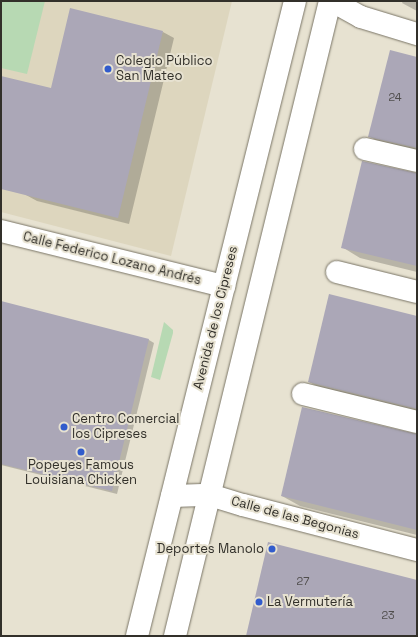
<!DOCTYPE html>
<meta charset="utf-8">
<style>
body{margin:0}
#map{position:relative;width:418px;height:637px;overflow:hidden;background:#e7e2d1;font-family:"Space Grotesk",sans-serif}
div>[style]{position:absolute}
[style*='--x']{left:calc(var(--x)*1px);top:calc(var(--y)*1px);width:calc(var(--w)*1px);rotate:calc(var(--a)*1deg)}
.built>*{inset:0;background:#ddd6be}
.green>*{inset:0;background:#b7d9b3}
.shadow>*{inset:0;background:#0003}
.building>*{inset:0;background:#aba7b7}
.roads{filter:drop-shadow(0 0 1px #7a7566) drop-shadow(0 0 1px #7a7566)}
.pedestrian>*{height:22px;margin:-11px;padding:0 11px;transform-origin:11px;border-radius:11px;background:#fff}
.minor>*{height:22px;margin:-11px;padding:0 11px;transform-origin:11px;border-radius:11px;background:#fff}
.primary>*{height:22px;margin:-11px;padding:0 11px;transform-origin:11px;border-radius:11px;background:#fff}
.dots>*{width:11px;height:11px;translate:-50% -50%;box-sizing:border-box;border:2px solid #e7e2d1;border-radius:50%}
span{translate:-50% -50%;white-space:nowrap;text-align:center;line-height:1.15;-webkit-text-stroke:4px #e7e2d1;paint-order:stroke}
.number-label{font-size:11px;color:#504e4d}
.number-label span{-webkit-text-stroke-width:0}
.poi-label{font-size:13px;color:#32302a}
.left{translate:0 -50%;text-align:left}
.right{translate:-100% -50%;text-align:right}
.street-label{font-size:13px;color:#32302a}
.frame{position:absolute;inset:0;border:2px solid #32302a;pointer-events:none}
</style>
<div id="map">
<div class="built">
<i style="clip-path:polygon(1px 1px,232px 1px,171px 256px,1px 212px)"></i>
</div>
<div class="green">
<i style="clip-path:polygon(1px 1px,45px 1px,27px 74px,1px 68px)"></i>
<i style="clip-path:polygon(164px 322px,173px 330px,173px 333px,160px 380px,151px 377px)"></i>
</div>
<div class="shadow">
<i style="clip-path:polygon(403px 1px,417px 1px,417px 11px,402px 3px)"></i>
<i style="clip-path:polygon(163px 32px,174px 38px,129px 224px,37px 201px,26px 195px,1px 170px,1px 77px,52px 89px)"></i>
<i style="clip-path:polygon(417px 58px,417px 154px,387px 147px,369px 136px)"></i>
<i style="clip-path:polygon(417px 174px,417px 272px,360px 258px,342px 247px)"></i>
<i style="clip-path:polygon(1px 302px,149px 340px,154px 343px,117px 494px,1px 465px)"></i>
<i style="clip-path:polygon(417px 317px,417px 414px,328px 392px,309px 382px)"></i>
<i style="clip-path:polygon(417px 435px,417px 535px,300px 506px,282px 496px)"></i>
</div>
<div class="building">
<i style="clip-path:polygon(70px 8px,163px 31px,118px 218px,1px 189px,1px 76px,51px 88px)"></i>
<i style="clip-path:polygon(390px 50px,417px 57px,417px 148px,368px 137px)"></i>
<i style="clip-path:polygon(362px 161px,417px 173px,417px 266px,341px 248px)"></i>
<i style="clip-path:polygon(329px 294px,417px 316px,417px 409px,308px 382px)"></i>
<i style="clip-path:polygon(1px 301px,149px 339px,112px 491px,1px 464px)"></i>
<i style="clip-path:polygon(302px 407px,417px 434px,417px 530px,281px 496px)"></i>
<i style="clip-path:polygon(268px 542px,417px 580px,417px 636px,246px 636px)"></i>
</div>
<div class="roads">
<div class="pedestrian">
<i style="--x:1;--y:231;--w:230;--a:13.9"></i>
</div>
<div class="minor">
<i style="--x:332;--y:1;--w:33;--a:29"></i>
<i style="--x:361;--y:17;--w:59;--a:16.9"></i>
<i style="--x:365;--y:149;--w:53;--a:13"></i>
<i style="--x:337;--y:272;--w:82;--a:14"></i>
<i style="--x:303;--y:394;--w:117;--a:13.8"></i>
<i style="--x:172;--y:496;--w:38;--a:-2"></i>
<i style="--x:210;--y:495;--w:34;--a:17"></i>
<i style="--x:243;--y:505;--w:180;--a:14.5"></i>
</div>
<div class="primary">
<i style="--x:137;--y:636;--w:654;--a:-76.03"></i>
<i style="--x:175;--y:636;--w:654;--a:-76.28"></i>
</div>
</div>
<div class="dots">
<i style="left:108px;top:69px;background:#325ccc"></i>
<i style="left:64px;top:427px;background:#325ccc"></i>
<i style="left:81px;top:452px;background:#325ccc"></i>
<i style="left:272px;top:549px;background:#325ccc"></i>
<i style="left:259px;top:602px;background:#325ccc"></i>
</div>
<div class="number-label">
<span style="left:395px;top:97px">24</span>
<span style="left:303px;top:581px">27</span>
<span style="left:388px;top:615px">23</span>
</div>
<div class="poi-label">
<span class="left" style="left:116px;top:69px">Colegio Público<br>San Mateo</span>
<span class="left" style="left:72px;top:427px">Centro Comercial<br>los Cipreses</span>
<span style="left:81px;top:473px">Popeyes Famous<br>Louisiana Chicken</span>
<span class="right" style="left:264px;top:549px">Deportes Manolo</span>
<span class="left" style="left:267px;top:602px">La Vermutería</span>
</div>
<div class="street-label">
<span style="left:112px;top:259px;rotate:14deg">Calle Federico Lozano Andrés</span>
<span style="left:216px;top:318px;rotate:-76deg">Avenida de los Cipreses</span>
<span style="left:295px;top:518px;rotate:15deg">Calle de las Begonias</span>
</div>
<div class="frame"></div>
</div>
